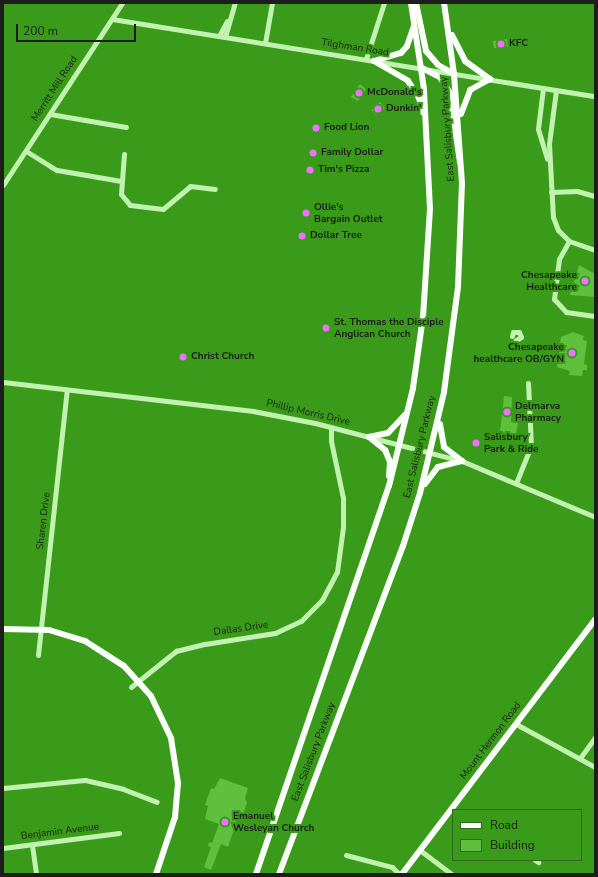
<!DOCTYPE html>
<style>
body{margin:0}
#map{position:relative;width:598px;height:877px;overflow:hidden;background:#399b19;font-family:"Nunito Sans",sans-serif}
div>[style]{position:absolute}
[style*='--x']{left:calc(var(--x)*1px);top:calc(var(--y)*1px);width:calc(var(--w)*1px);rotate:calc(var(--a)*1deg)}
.building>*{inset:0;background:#5fc03e}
.minor>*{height:5px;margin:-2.5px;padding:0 2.5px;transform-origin:2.5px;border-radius:2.5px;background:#c1f2af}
.major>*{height:6px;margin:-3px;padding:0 3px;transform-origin:3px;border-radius:3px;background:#fbfffa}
.dots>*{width:11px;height:11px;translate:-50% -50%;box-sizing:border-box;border:2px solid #399b19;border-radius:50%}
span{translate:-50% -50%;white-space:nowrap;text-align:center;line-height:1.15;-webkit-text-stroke:4px #399b19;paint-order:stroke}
.poi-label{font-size:10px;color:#1d1d1d;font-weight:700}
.left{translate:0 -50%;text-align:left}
.right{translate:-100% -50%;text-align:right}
.street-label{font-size:10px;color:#1d1d1d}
.frame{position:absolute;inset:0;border:4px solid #1d1d1d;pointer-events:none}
.legend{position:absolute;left:452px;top:809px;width:130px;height:52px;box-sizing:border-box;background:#399b19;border:1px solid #2e691b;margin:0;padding:5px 7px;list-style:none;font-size:12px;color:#1d1d1d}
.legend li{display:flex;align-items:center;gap:8px;height:20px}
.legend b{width:20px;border:1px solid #2e691b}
.scale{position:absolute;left:16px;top:24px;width:120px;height:18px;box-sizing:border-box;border:2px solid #1d1d1d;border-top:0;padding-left:5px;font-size:12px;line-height:14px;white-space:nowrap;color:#1d1d1d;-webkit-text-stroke:3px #399b19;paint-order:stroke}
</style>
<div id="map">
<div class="building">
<i style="clip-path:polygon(507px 39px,508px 46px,494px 48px,493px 41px)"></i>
<i style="clip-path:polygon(360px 84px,366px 89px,358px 101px,351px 97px)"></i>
<i style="clip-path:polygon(380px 102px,385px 108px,376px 115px,371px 110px)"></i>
<i style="clip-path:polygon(579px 265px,595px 274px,595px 297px,570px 295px)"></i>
<i style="clip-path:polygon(573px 332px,584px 336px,583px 340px,587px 341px,584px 364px,587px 365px,587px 370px,583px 370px,582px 376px,569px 375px,570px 371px,557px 367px,561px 337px)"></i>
<i style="clip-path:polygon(504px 396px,512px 397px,511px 422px,518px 423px,516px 434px,500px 432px)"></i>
<i style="clip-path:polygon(220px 778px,248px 788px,245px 798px,247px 803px,242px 817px,237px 820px,228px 847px,221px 844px,211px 870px,204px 867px,211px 847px,208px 846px,209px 842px,212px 843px,219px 824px,205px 819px,208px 806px,205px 805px,211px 788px,214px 789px)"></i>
</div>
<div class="minor">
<i style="--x:112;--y:19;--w:489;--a:9.1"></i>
<i style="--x:219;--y:36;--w:17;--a:-62"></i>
<i style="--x:225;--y:37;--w:35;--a:-74"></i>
<i style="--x:265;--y:43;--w:41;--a:-80.1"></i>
<i style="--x:366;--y:59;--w:59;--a:-72.2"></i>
<i style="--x:543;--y:88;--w:41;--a:97"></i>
<i style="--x:538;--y:129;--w:31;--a:73"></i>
<i style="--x:556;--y:90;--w:54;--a:97.4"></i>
<i style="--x:549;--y:144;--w:73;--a:86.9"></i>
<i style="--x:553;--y:217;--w:14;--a:69"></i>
<i style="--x:558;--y:230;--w:16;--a:45"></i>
<i style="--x:569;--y:241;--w:28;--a:19"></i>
<i style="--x:50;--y:114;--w:77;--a:9.7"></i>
<i style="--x:26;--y:151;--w:36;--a:32"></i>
<i style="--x:57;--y:170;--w:65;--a:9.8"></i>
<i style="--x:124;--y:154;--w:40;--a:94.3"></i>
<i style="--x:121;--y:194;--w:14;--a:51"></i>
<i style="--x:130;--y:205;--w:33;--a:7"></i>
<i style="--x:163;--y:209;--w:35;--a:-40"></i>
<i style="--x:190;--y:186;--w:25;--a:7"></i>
<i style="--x:3;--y:185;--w:217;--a:-56.8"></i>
<i style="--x:551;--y:192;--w:26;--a:-2"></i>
<i style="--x:577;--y:191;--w:19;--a:16"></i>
<i style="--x:569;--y:241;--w:21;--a:119"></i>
<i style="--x:559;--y:259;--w:40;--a:97.1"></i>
<i style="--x:554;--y:299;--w:18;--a:47"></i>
<i style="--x:566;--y:312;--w:29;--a:8"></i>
<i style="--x:512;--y:336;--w:4;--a:-76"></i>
<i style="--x:513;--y:332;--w:6;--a:0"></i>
<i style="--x:519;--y:332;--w:5;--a:68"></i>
<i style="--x:521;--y:337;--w:6;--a:149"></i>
<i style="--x:3;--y:382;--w:252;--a:6.6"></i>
<i style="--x:253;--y:411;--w:63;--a:11"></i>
<i style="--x:315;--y:423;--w:152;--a:14.5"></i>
<i style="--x:462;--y:461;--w:144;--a:22.8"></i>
<i style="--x:516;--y:483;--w:40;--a:-68"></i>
<i style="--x:531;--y:446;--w:63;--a:-92.7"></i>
<i style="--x:38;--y:655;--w:267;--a:-83.8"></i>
<i style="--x:131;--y:687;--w:58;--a:-38.7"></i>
<i style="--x:176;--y:651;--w:30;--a:-14"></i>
<i style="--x:205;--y:644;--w:71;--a:-8.9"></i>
<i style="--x:275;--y:633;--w:29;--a:-25"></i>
<i style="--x:301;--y:621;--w:30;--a:-45"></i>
<i style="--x:322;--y:600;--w:32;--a:-62"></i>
<i style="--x:337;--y:572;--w:45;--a:-82.4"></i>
<i style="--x:343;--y:527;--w:29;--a:-90"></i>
<i style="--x:343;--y:498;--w:58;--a:-101.9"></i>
<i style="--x:331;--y:441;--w:14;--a:-90"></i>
<i style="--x:516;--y:724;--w:90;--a:28.6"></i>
<i style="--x:580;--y:758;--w:26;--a:-54"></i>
<i style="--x:3;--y:788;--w:82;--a:-5.6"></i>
<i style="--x:85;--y:780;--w:39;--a:13"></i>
<i style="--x:123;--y:789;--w:36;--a:21"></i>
<i style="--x:32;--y:845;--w:29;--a:82"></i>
<i style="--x:3;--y:848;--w:117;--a:-7.4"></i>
<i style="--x:421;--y:851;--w:39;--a:37"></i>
<i style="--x:346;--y:855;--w:48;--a:14.6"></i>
<i style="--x:392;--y:867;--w:10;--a:45"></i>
<i style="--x:535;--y:860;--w:4;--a:34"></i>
</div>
<div class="major">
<i style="--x:416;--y:3;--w:49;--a:78.2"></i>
<i style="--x:426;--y:51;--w:18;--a:49"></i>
<i style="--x:438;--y:65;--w:18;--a:29"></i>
<i style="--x:452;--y:35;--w:29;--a:63"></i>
<i style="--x:465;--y:61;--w:31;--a:36"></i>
<i style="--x:374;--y:61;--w:39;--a:30"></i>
<i style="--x:408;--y:81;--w:20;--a:57"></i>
<i style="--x:419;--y:98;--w:15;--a:74"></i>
<i style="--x:374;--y:61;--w:28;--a:-17"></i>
<i style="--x:401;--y:53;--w:9;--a:-49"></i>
<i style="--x:407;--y:46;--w:21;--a:-71"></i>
<i style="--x:422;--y:68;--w:20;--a:27"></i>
<i style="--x:440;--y:77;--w:19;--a:58"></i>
<i style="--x:450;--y:93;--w:70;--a:81.8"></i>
<i style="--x:461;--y:114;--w:26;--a:-69"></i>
<i style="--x:470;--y:90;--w:23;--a:-29"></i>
<i style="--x:440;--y:424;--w:23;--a:80"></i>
<i style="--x:444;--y:447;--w:23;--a:38"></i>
<i style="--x:369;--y:437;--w:21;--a:39"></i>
<i style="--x:385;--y:450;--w:13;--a:67"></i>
<i style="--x:390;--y:462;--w:14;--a:94"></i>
<i style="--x:369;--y:437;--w:19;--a:-12"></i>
<i style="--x:388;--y:433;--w:26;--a:-47"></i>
<i style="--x:425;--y:484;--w:21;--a:-53"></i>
<i style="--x:438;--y:467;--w:25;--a:-14"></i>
<i style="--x:3;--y:629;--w:46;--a:1.2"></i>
<i style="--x:49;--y:630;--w:38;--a:17"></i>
<i style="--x:85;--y:641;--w:46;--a:32.7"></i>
<i style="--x:124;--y:666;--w:40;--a:48"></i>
<i style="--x:151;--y:696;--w:47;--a:64.5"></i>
<i style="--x:171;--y:738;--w:46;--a:81.2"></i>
<i style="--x:178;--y:783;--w:34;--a:95"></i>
<i style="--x:175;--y:817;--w:60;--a:108.4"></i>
<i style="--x:256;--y:874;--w:410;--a:-71.1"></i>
<i style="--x:389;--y:486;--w:101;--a:-76.2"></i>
<i style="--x:413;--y:388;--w:72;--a:-82"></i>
<i style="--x:423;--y:317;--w:108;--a:-86.3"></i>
<i style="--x:430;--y:209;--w:120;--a:-92.9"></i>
<i style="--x:424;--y:89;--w:87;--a:-98.6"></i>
<i style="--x:279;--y:874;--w:351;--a:-69.3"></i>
<i style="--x:403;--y:546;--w:56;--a:-72.2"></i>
<i style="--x:420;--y:493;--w:104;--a:-76.6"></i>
<i style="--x:444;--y:392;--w:106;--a:-82.4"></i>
<i style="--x:458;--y:287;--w:104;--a:-87.8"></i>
<i style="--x:462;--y:183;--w:109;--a:-94.2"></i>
<i style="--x:454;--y:74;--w:72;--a:-98"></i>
<i style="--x:402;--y:874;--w:319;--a:-52.8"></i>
</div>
<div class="dots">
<i style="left:501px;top:44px;background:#f170ff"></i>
<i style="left:359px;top:93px;background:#f170ff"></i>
<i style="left:378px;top:109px;background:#f170ff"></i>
<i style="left:316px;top:128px;background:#f170ff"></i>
<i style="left:313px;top:153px;background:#f170ff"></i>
<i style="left:310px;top:170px;background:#f170ff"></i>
<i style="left:306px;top:213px;background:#f170ff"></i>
<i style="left:302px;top:236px;background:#f170ff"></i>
<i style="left:585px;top:281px;background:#f170ff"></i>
<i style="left:326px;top:328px;background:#f170ff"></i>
<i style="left:572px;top:353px;background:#f170ff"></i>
<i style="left:183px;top:357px;background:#f170ff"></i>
<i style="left:507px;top:412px;background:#f170ff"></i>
<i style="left:476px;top:443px;background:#f170ff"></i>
<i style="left:225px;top:822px;background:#f170ff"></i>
</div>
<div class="poi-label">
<span class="left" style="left:509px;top:44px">KFC</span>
<span class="left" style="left:367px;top:93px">McDonald's</span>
<span class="left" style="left:386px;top:109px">Dunkin'</span>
<span class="left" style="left:324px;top:128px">Food Lion</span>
<span class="left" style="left:321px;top:153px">Family Dollar</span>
<span class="left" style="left:318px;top:170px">Tim's Pizza</span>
<span class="left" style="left:314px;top:213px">Ollie's<br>Bargain Outlet</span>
<span class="left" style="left:310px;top:236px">Dollar Tree</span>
<span class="right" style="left:577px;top:281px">Chesapeake<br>Healthcare</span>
<span class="left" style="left:334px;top:328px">St. Thomas the Disciple<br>Anglican Church</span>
<span class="right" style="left:564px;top:353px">Chesapeake<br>healthcare OB/GYN</span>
<span class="left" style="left:191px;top:357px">Christ Church</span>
<span class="left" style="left:515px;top:412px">Delmarva<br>Pharmacy</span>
<span class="left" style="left:484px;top:443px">Salisbury<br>Park &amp; Ride</span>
<span class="left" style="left:233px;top:822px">Emanuel<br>Wesleyan Church</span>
</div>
<div class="street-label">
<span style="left:355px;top:48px;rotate:9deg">Tilghman Road</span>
<span style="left:55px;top:89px;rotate:-57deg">Merritt Mill Road</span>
<span style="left:448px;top:129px;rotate:-94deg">East Salisbury Parkway</span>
<span style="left:308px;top:413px;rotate:13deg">Phillip Morris Drive</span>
<span style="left:420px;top:447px;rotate:-76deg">East Salisbury Parkway</span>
<span style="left:44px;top:521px;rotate:-83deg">Sharen Drive</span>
<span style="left:241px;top:629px;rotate:-8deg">Dallas Drive</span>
<span style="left:491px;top:741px;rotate:-53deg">Mount Hermon Road</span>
<span style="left:314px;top:752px;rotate:-69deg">East Salisbury Parkway</span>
<span style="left:60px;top:832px;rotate:-7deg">Benjamin Avenue</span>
</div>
<div class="frame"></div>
<ul class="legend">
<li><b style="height:5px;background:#fbfffa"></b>Road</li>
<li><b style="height:11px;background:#5fc03e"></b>Building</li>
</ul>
<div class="scale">200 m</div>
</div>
